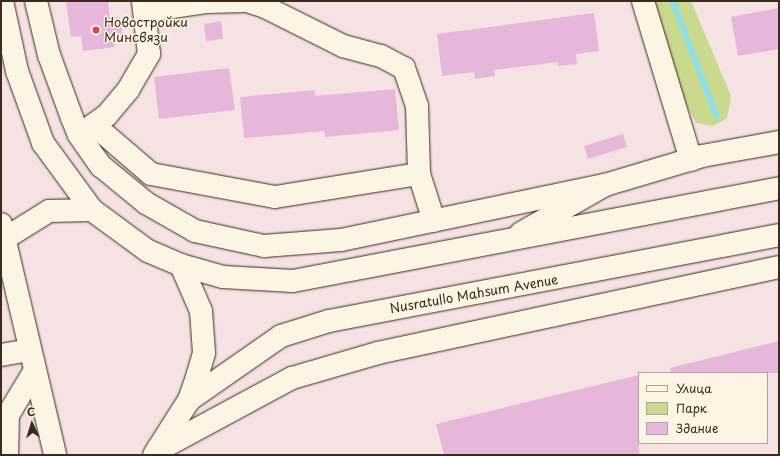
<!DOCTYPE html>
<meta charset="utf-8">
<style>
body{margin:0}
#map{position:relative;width:780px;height:456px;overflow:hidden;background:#f5e2e2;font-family:"Playpen Sans",sans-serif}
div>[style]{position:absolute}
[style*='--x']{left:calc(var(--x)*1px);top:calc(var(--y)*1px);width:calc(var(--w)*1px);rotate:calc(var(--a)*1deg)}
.green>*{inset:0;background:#c9d98d}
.stream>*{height:5.5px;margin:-2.75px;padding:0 2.75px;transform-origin:2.75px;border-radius:2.75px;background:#8edfe8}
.building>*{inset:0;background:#e6b7da}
.roads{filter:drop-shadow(0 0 1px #3b2a1e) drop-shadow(0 0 1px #3b2a1e)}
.minor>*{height:22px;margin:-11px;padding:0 11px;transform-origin:11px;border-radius:11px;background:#fcf5e5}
.highway>*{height:22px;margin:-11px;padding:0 11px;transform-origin:11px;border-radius:11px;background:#fcf5e5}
.dots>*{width:11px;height:11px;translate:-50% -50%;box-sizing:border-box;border:2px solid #fcf5e5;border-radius:50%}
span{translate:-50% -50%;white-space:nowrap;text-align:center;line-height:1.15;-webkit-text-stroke:3px #fcf5e5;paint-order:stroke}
.poi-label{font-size:13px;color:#3b2a1e}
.left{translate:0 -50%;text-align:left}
.street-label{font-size:13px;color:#3b2a1e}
.frame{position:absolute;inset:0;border:2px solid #3b2a1e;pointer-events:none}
.legend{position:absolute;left:638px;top:372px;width:130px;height:72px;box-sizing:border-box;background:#fcf5e5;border:1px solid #afa495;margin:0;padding:5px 7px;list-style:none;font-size:12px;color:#3b2a1e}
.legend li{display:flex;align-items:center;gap:8px;height:20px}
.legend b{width:20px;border:1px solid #afa495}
.north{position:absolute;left:12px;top:404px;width:40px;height:40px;-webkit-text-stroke:3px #fcf5e5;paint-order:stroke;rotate:356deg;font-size:11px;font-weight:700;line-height:16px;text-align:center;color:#3b2a1e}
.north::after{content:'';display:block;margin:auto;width:14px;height:18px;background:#3b2a1e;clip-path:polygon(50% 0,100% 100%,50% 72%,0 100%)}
</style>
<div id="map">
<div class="green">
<i style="clip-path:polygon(647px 1px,691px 1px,731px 96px,727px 118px,713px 126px,696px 123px,676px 85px)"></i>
</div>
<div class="stream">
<i style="--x:673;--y:1;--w:123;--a:69.1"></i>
</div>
<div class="building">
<i style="clip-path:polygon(66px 1px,108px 1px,110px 18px,120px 17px,123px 37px,113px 38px,115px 47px,83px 51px,81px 36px,71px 37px)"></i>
<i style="clip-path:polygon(779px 8px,779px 49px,738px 56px,731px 17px)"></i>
<i style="clip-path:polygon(594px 13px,599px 51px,576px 54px,577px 64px,558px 66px,558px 62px,494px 70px,495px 76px,475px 79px,474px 72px,442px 76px,437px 34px)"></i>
<i style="clip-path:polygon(221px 21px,223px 39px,206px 41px,204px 24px)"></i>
<i style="clip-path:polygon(229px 68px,235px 110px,159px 119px,154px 77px)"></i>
<i style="clip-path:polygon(395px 89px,399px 130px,325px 137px,324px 131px,244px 138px,240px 97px,315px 90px,315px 96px)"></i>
<i style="clip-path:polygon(623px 134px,627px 147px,588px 159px,584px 146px)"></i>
<i style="clip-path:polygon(779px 341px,779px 373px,671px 373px,670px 368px)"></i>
<i style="clip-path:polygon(639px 375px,639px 455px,444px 455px,436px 424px)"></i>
</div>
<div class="roads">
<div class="minor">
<i style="--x:36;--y:1;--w:56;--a:76.5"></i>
<i style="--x:49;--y:55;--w:67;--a:69.9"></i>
<i style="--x:72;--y:118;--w:18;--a:68"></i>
<i style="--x:79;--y:135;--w:38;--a:55"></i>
<i style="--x:101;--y:166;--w:58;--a:39.4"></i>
<i style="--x:146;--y:203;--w:56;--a:29.7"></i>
<i style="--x:195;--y:231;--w:71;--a:12.3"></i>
<i style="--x:264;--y:246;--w:77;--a:-4.5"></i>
<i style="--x:341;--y:240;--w:270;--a:-11.8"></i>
<i style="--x:605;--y:185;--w:101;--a:-16.6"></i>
<i style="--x:702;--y:156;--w:78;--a:-10.3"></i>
<i style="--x:643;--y:1;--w:166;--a:73.2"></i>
<i style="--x:145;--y:11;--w:63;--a:-8.3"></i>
<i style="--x:207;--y:2;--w:40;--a:-1.4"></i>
<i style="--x:247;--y:1;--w:19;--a:18"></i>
<i style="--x:265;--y:7;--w:87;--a:26.6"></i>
<i style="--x:343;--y:46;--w:39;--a:15"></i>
<i style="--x:381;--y:56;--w:26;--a:28"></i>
<i style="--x:404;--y:68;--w:40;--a:71.1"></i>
<i style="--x:417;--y:106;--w:68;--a:88.3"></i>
<i style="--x:419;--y:174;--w:49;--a:72.3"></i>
<i style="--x:94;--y:125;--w:75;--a:40.7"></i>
<i style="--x:151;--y:174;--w:126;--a:10.5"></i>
<i style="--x:275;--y:197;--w:146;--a:-9.1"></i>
<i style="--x:83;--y:132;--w:29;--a:-35"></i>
<i style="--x:107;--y:115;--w:33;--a:-50"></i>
<i style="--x:128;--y:90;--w:42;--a:-59.7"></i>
<i style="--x:149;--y:54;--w:53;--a:-96.5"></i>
<i style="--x:1;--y:355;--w:29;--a:-10"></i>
<i style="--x:160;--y:449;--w:150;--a:-28.3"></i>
<i style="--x:292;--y:378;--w:90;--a:-16.2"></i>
<i style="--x:378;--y:353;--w:410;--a:-12.1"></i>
<i style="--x:7;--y:455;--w:40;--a:-88.6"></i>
<i style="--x:8;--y:415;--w:50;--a:-58.8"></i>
</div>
<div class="highway">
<i style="--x:2;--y:1;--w:72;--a:77.9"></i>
<i style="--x:17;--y:71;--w:77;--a:70.1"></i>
<i style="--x:43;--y:143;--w:83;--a:53.8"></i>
<i style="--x:92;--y:210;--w:69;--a:36.2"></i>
<i style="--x:148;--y:251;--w:36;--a:23"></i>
<i style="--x:181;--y:265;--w:50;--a:66.5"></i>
<i style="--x:201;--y:311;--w:42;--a:85.9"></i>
<i style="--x:204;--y:353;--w:22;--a:106"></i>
<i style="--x:198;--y:374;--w:28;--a:109"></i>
<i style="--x:189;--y:400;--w:65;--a:122.5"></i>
<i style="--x:1;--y:224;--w:237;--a:76.8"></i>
<i style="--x:521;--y:233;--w:97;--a:-29.7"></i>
<i style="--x:4;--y:239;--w:53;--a:-31.9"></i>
<i style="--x:49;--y:211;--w:43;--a:-1.3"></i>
<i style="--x:181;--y:265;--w:44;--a:15.9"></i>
<i style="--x:223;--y:277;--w:70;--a:3.3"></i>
<i style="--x:293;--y:281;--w:495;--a:-10.8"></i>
<i style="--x:189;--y:400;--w:112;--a:-34.8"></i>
<i style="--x:281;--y:336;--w:50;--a:-17.4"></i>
<i style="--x:329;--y:321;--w:458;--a:-10.8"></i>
</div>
</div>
<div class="dots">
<i style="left:96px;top:30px;background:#d1495b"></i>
</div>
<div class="poi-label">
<span class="left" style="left:104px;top:30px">Новостройки<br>Минсвязи</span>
</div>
<div class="street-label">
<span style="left:474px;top:294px;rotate:-10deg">Nusratullo Mahsum Avenue</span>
</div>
<div class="frame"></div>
<ul class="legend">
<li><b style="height:5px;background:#fcf5e5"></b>Улица</li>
<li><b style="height:11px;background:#c9d98d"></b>Парк</li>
<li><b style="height:11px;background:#e6b7da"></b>Здание</li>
</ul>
<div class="north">С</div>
</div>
